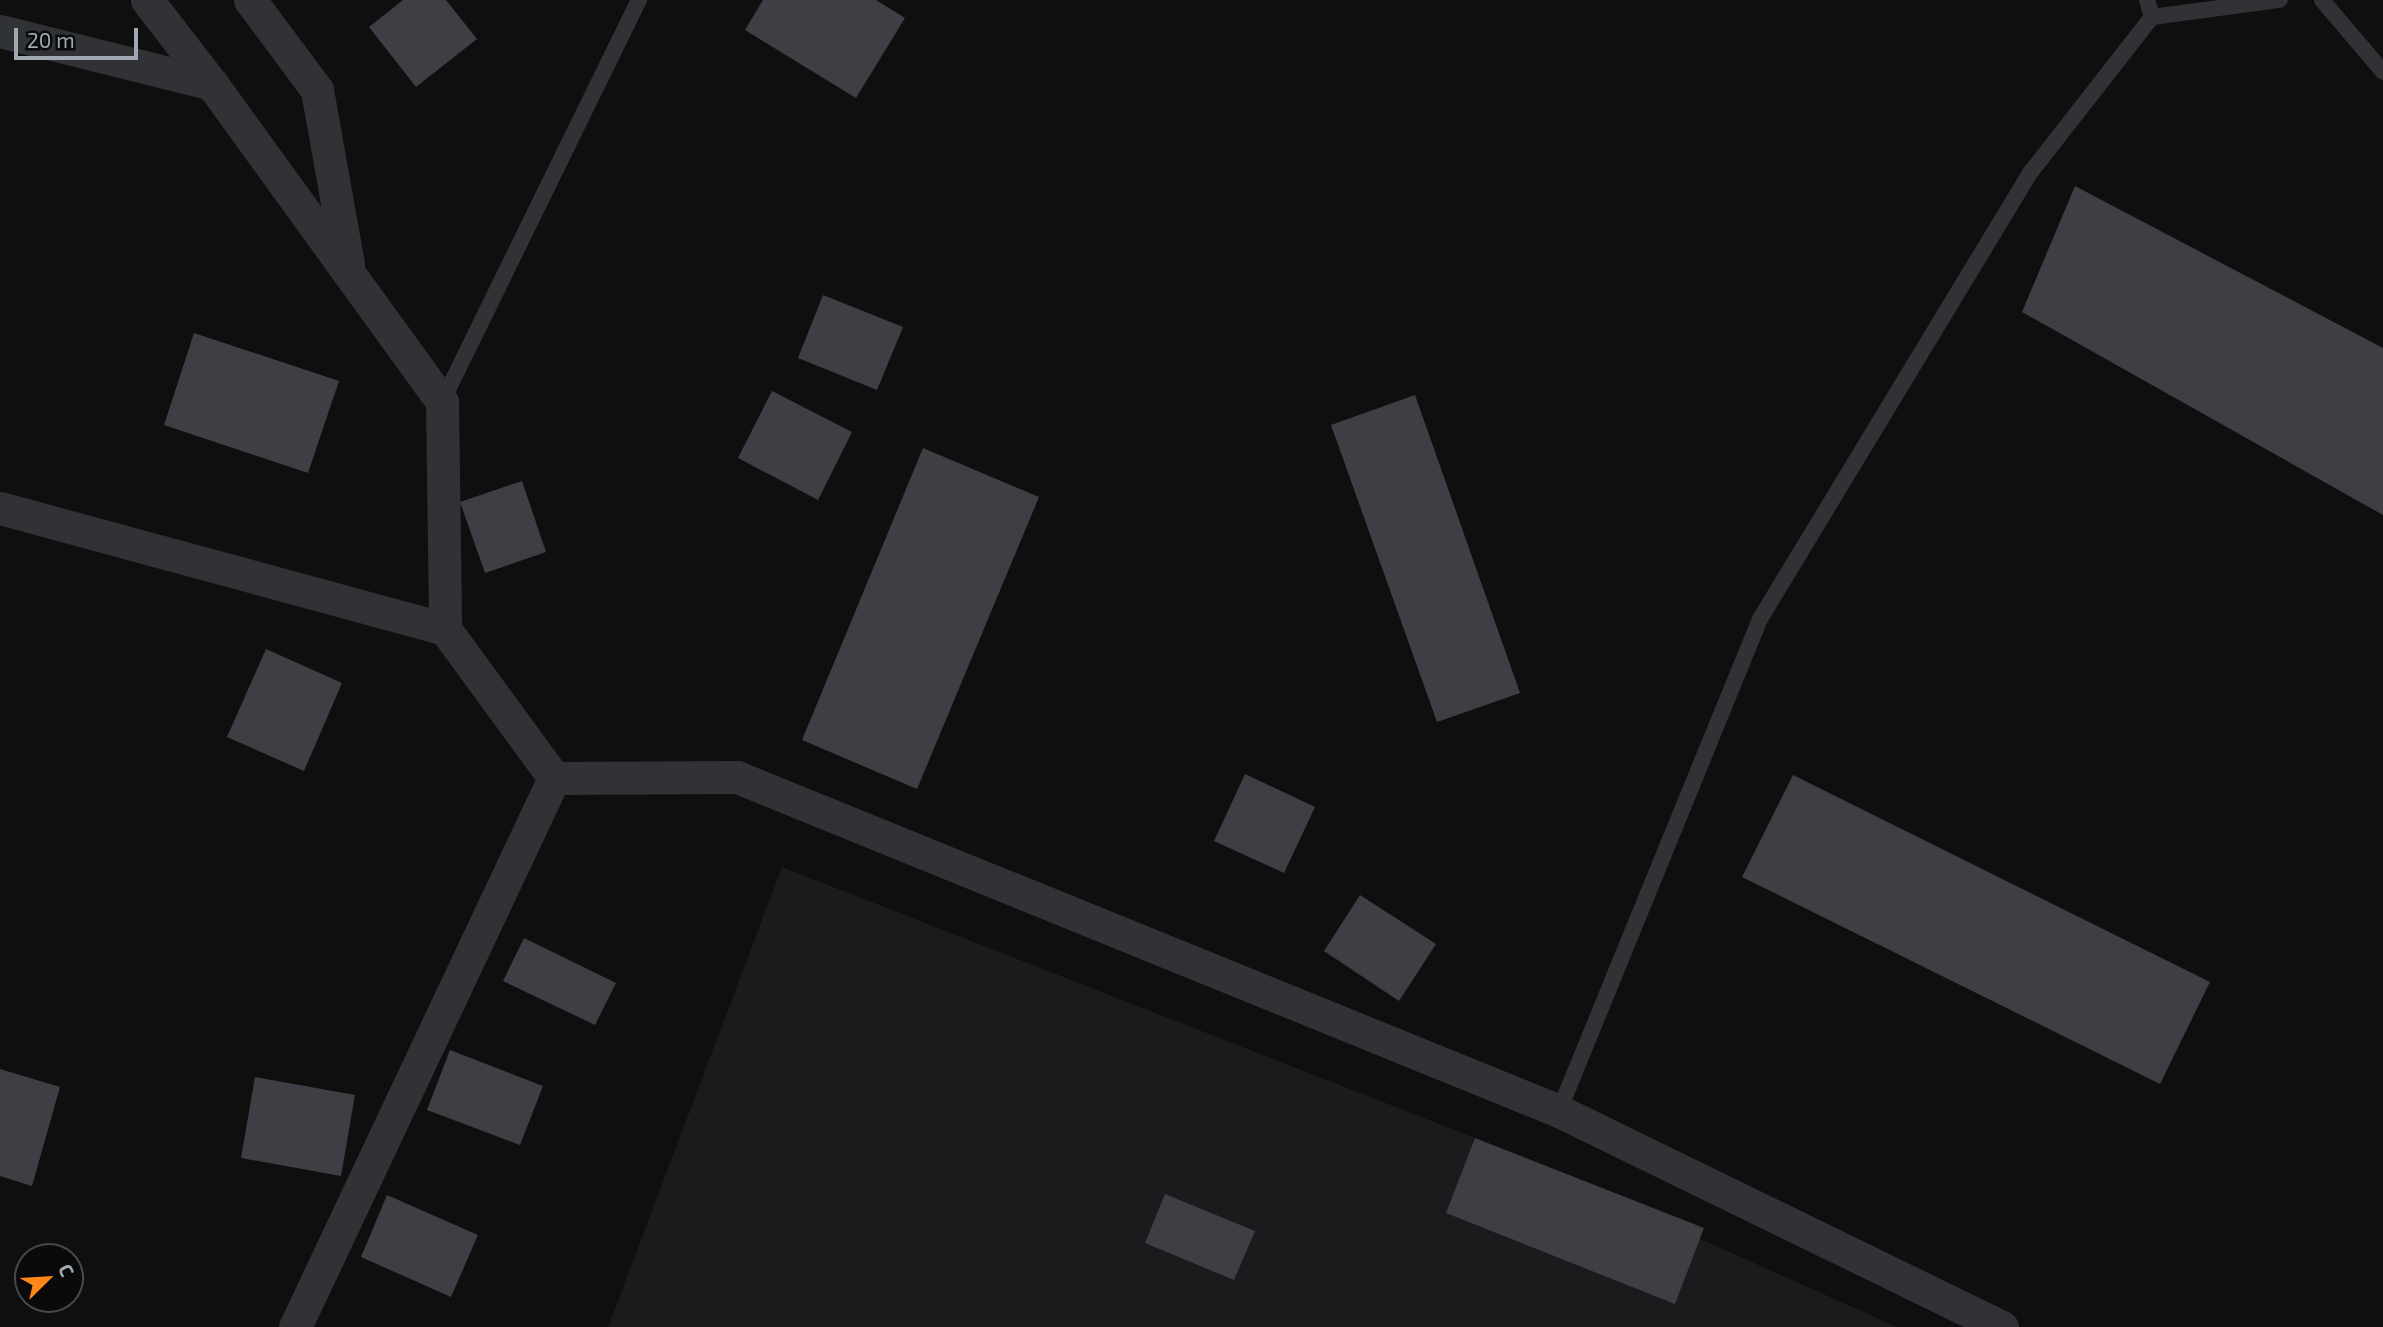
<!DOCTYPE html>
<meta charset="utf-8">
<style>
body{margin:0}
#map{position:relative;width:2383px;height:1327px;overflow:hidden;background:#0f0f10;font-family:"Exo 2",sans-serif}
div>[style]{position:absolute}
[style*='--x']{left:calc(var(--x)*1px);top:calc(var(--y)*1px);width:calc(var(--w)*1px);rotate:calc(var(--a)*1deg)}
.built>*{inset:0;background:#1b1b1d}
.building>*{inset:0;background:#3e3f44}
.service>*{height:16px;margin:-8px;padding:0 8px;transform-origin:8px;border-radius:8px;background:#303236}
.minor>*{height:33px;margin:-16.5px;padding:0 16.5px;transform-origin:16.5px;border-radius:16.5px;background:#303236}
span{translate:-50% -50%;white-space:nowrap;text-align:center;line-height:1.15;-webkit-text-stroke:5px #0a0a0b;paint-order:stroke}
.north{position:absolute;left:14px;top:1243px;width:70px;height:70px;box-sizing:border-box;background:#0a0a0b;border:2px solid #46494e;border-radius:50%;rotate:66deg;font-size:19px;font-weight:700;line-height:28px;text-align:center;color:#9fa8b3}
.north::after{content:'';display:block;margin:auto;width:24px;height:32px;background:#fe8719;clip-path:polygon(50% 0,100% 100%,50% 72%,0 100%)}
.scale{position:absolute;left:14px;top:28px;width:124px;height:32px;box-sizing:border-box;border:4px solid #9fa8b3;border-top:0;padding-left:9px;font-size:21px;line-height:24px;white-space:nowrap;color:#9fa8b3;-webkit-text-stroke:5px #0a0a0b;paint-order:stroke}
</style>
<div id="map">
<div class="built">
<i style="clip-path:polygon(782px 867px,1475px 1138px,1897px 1327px,608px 1327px)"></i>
</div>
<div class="building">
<i style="clip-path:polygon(403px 0,446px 0,477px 39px,416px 87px,369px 27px)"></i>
<i style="clip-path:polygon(763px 0,876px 0,905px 18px,856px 98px,745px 30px)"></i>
<i style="clip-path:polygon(2075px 186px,2383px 348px,2383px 515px,2022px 312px)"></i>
<i style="clip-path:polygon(823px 295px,903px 327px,877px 390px,798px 358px)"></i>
<i style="clip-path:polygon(194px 333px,339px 381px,308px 473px,164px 425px)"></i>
<i style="clip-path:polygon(772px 391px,852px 432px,818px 500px,738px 458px)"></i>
<i style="clip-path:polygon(1415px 395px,1520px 693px,1437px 722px,1331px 425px)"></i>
<i style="clip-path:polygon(923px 448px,1039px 497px,917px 789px,802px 740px)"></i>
<i style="clip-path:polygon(522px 481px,546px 552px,485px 573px,460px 502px)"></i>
<i style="clip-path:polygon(266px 649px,342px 683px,304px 771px,227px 737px)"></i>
<i style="clip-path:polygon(1245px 774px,1315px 807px,1284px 873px,1214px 841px)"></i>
<i style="clip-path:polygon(1793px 775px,2210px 982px,2160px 1084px,1742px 877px)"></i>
<i style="clip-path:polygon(1360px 895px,1436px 944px,1399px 1001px,1324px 951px)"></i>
<i style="clip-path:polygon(524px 938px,616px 983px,595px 1025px,503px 981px)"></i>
<i style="clip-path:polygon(450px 1050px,543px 1086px,520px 1145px,427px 1110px)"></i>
<i style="clip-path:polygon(0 1069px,60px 1087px,32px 1186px,0 1176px)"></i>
<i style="clip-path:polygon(255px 1077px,355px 1095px,341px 1176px,241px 1158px)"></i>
<i style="clip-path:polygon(1475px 1138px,1704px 1228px,1675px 1304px,1446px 1213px)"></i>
<i style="clip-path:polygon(1165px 1194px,1255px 1231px,1234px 1280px,1145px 1243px)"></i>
<i style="clip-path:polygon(387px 1195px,478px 1235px,451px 1297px,361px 1257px)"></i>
</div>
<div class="service">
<i style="--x:2322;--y:0;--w:94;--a:49.7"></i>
<i style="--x:2152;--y:17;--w:129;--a:-7.6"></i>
<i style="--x:442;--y:402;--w:448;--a:-63.9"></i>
<i style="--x:1559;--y:1111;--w:531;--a:-67.78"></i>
<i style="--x:1760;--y:619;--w:521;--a:-58.81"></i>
<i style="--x:2030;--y:173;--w:198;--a:-52"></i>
<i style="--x:2152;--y:17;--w:18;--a:-106"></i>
</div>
<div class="minor">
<i style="--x:147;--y:0;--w:106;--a:52.3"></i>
<i style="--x:250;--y:0;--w:112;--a:53.3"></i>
<i style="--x:317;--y:90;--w:177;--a:79.9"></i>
<i style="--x:0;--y:31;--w:219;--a:14"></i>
<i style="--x:212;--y:84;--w:392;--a:54.1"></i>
<i style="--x:442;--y:402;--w:227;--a:89.2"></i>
<i style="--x:445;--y:629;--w:185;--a:53.8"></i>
<i style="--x:554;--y:778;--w:183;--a:-0.3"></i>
<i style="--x:737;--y:777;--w:887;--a:22.11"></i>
<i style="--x:1559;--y:1111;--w:493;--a:26"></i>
<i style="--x:0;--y:508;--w:461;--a:15.2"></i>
<i style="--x:295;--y:1327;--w:607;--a:-64.74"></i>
</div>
<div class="north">С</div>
<div class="scale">20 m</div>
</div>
